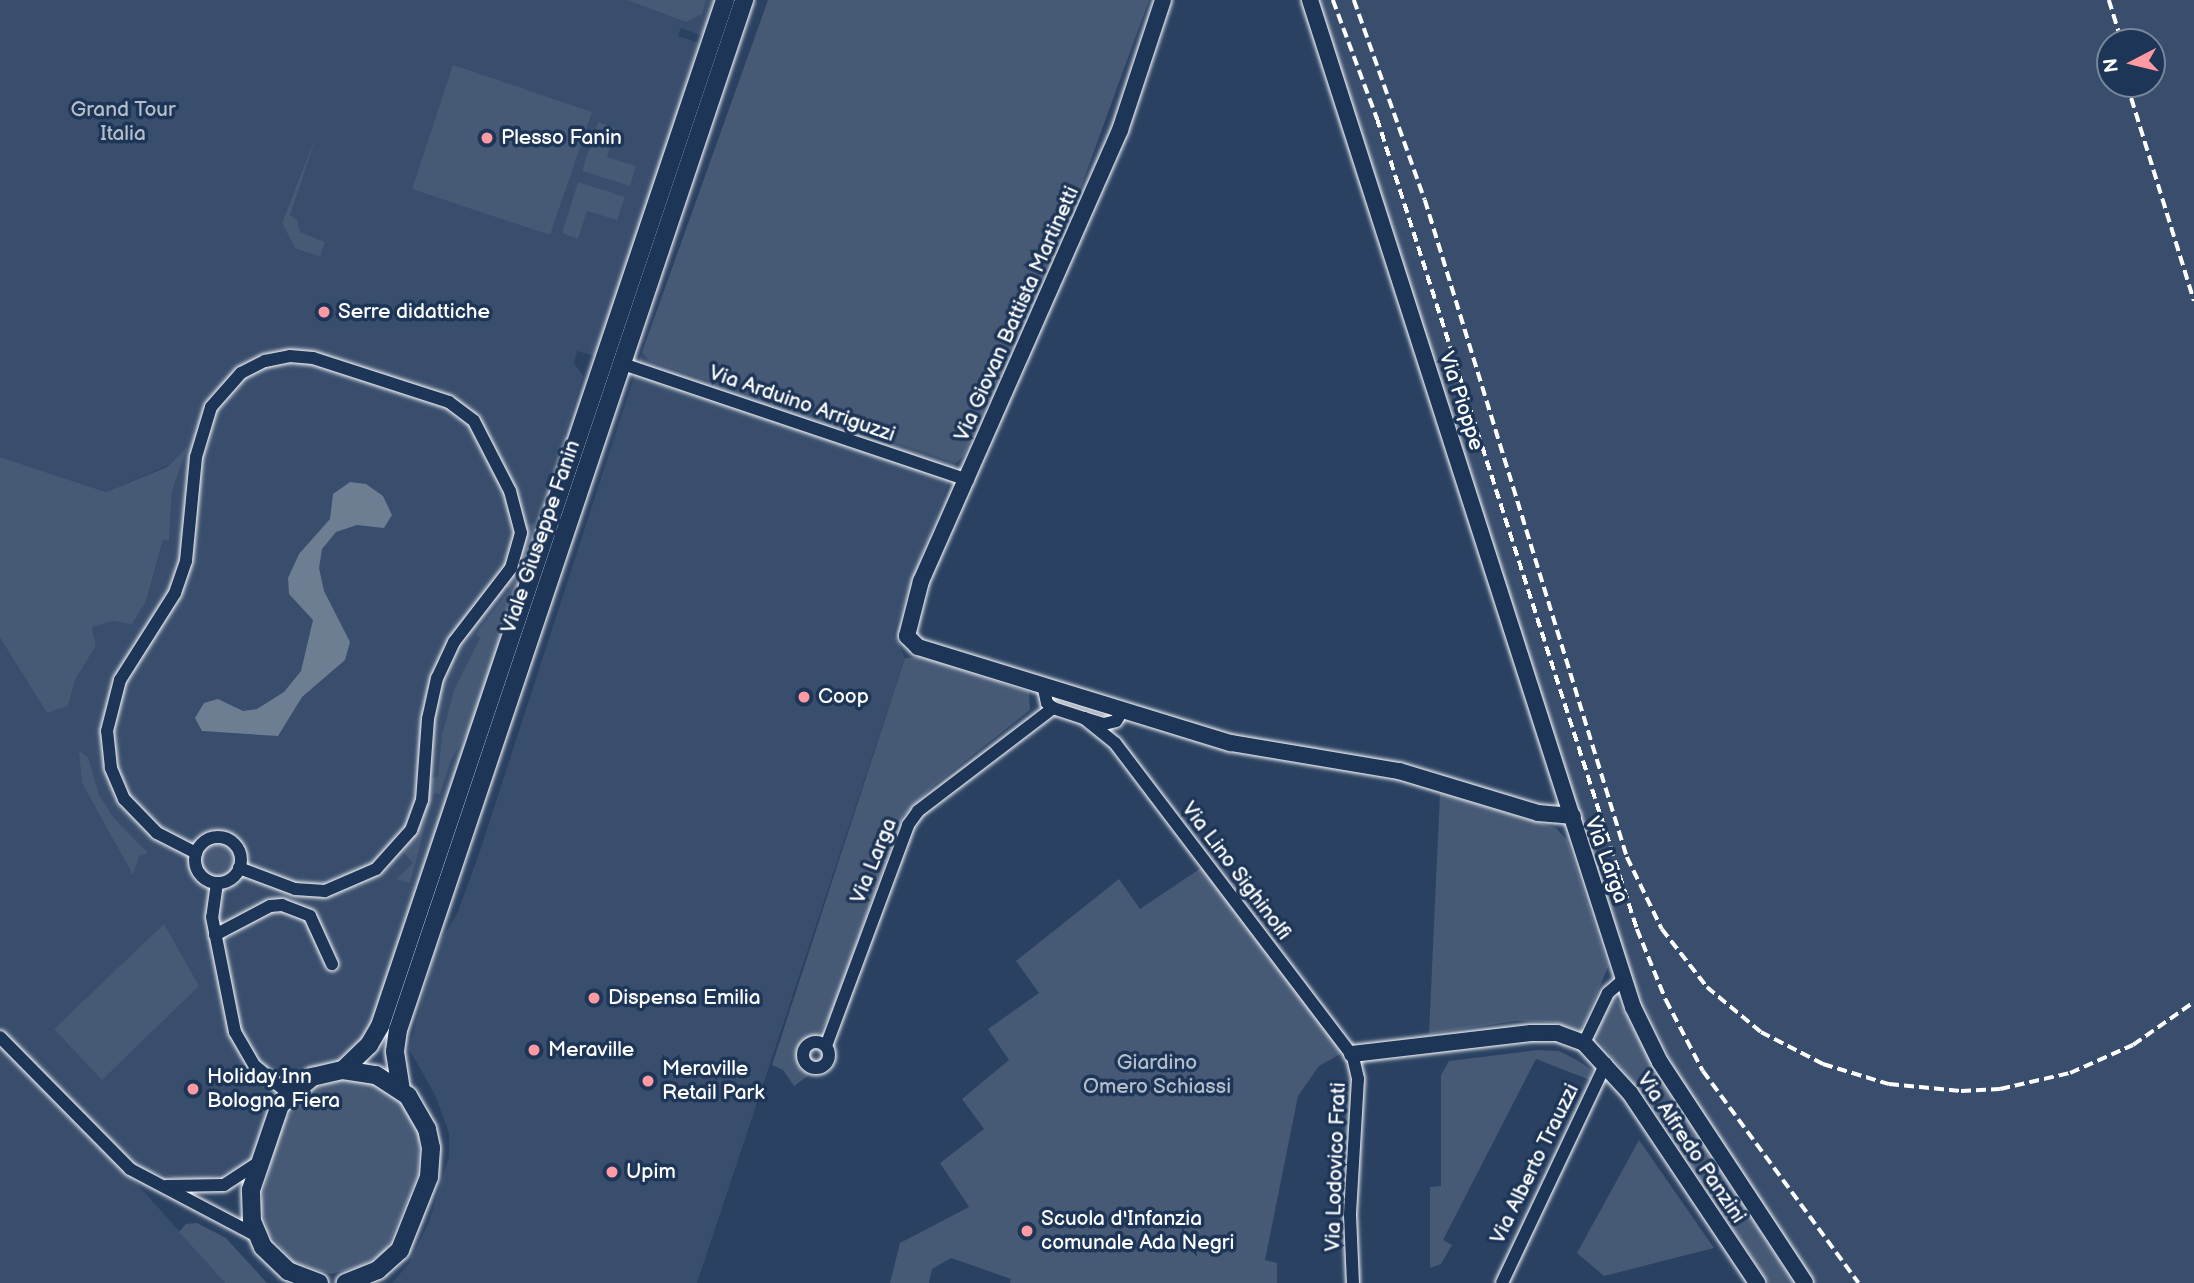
<!DOCTYPE html>
<style>
body{margin:0}
#map{position:relative;width:2194px;height:1283px;overflow:hidden;background:#2a4161;font-family:"Balsamiq Sans",sans-serif}
div>[style]{position:absolute}
[style*='--x']{left:calc(var(--x)*1px);top:calc(var(--y)*1px);width:calc(var(--w)*1px);rotate:calc(var(--a)*1deg)}
.built>*{inset:0;background:#394e6c}
.green>*{inset:0;background:#465975}
.round{border-radius:50%}
.water>*{inset:0;background:#6d7d92}
.roads{filter:drop-shadow(0 0 2px #fff) drop-shadow(0 0 2px #fff)}
.minor>*{height:12px;margin:-6px;padding:0 6px;transform-origin:6px;border-radius:6px;background:#1d3557}
.minor>.ring{margin:-6px;padding:0;box-sizing:content-box;background:none;border:12px solid #1d3557;border-radius:50%}
.tertiary>*{height:16px;margin:-8px;padding:0 8px;transform-origin:8px;border-radius:8px;background:#1d3557}
.secondary>*{height:18px;margin:-9px;padding:0 9px;transform-origin:9px;border-radius:9px;background:#1d3557}
.rail>*{height:3.5px;margin-top:-1.75px;transform-origin:0;background:repeating-linear-gradient(90deg,#fff 0 10px,transparent 0 15px)}
.dots>*{width:19px;height:19px;translate:-50% -50%;box-sizing:border-box;border:4px solid #1d3557;border-radius:50%}
span{translate:-50% -50%;white-space:nowrap;text-align:center;line-height:1.15;-webkit-text-stroke:7px #1d3557;paint-order:stroke}
.park-label{font-size:21px;color:#b5bdc8}
.poi-label{font-size:21px;color:#fff}
.left{translate:0 -50%;text-align:left}
.street-label{font-size:21px;color:#fff}
.north{position:absolute;left:2096px;top:28px;width:70px;height:70px;box-sizing:border-box;background:#1d3557;border:2px solid #77869a;border-radius:50%;rotate:263deg;font-size:19px;font-weight:700;line-height:28px;text-align:center;color:#fff}
.north::after{content:'';display:block;margin:auto;width:24px;height:32px;background:#ff9aa2;clip-path:polygon(50% 0,100% 100%,50% 72%,0 100%)}
</style>
<div id="map">
<div class="built">
<i style="clip-path:polygon(0 0,715px 0,703px 36px,681px 28px,678px 36px,710px 47px,606px 359px,577px 351px,574px 363px,583px 376px,564px 436px,583px 442px,369px 1045px,300px 1084px,259px 1162px,195px 1182px,143px 1170px,92px 1133px,225px 1283px,0 1283px,0 638px,47px 713px,68px 706px,75px 680px,96px 646px,92px 627px,146px 601px,163px 540px,169px 541px,172px 491px,187px 448px,167px 466px,106px 492px,0 457px)"></i>
<i style="clip-path:polygon(evenodd,1316px 0,2194px 0,2194px 1283px,1814px 1283px,1679px 1078px,1630px 974px,1316px 0,2110px 42px,2152px 42px,2152px 84px,2110px 84px,2110px 42px)"></i>
<i style="clip-path:polygon(642px 352px,649px 361px,956px 463px,893px 633px,905px 658px,697px 1283px,392px 1283px,409px 1263px,429px 1222px,449px 1157px,449px 1133px,435px 1095px,409px 1049px,436px 948px,457px 914px,479px 854px)"></i>
</div>
<div class="green">
<i style="clip-path:polygon(627px 0,706px 0,702px 14px,686px 22px)"></i>
<i style="clip-path:polygon(768px 0,1149px 0,1081px 187px,963px 457px,956px 463px,649px 361px,642px 352px)"></i>
<i style="clip-path:polygon(453px 65px,592px 112px,550px 235px,412px 189px)"></i>
<i style="clip-path:polygon(598px 122px,615px 128px,607px 157px,636px 166px,630px 186px,582px 171px)"></i>
<i style="clip-path:polygon(317px 134px,290px 215px,297px 220px,300px 232px,325px 242px,320px 257px,295px 248px,282px 223px)"></i>
<i style="clip-path:polygon(578px 182px,625px 197px,617px 220px,587px 211px,578px 239px,562px 233px)"></i>
<i style="clip-path:polygon(188px 446px,172px 491px,169px 541px,163px 540px,146px 601px,132px 624px,113px 621px,92px 627px,96px 646px,75px 680px,68px 706px,47px 713px,0 638px,0 457px,106px 492px,167px 467px)"></i>
<i style="clip-path:polygon(535px 523px,473px 722px,451px 760px,440px 794px,434px 793px,410px 883px,396px 879px,413px 863px,403px 852px,423px 822px,432px 778px,438px 777px,442px 735px,454px 690px,480px 638px,476px 634px,510px 589px,505px 585px,518px 566px,525px 525px)"></i>
<i style="clip-path:polygon(922px 657px,1029px 692px,1030px 710px,932px 787px,903px 816px,831px 1013px,820px 1033px,801px 1042px,797px 1049px,798px 1065px,809px 1075px,794px 1086px,783px 1070px,772px 1065px,905px 658px)"></i>
<i style="clip-path:polygon(79px 751px,88px 757px,99px 795px,113px 817px,148px 853px,139px 856px,133px 875px,82px 783px)"></i>
<i style="clip-path:polygon(1440px 793px,1556px 828px,1567px 840px,1608px 967px,1581px 1031px,1552px 1022px,1516px 1021px,1429px 1034px)"></i>
<i class="round" style="left:206px;top:846px;width:26px;height:26px"></i>
<i style="clip-path:polygon(1210px 862px,1344px 1052px,1319px 1066px,1298px 1096px,1265px 1260px,1277px 1263px,1277px 1283px,1010px 1283px,1011px 1279px,951px 1258px,932px 1269px,929px 1283px,890px 1283px,900px 1243px,969px 1207px,940px 1163px,984px 1129px,962px 1099px,1009px 1060px,988px 1029px,1039px 993px,1016px 961px,1119px 879px,1140px 909px)"></i>
<i style="clip-path:polygon(164px 924px,199px 986px,102px 1080px,54px 1029px)"></i>
<i style="clip-path:polygon(1615px 996px,1663px 1083px,1794px 1283px,1769px 1283px,1645px 1097px,1595px 1036px)"></i>
<i style="clip-path:polygon(1537px 1050px,1559px 1051px,1577px 1060px,1592px 1070px,1590px 1080px,1536px 1059px,1443px 1240px,1452px 1245px,1441px 1264px,1430px 1268px,1430px 1187px,1441px 1186px,1441px 1075px,1449px 1061px)"></i>
<i style="clip-path:polygon(341px 1080px,373px 1084px,403px 1104px,419px 1134px,418px 1175px,385px 1252px,361px 1266px,331px 1274px,293px 1262px,268px 1232px,260px 1205px,282px 1122px,314px 1088px)"></i>
<i style="clip-path:polygon(1639px 1140px,1714px 1248px,1604px 1276px,1577px 1253px)"></i>
<i style="clip-path:polygon(197px 1223px,226px 1238px,267px 1283px,225px 1283px,179px 1232px,186px 1224px)"></i>
</div>
<div class="water">
<i style="clip-path:polygon(350px 482px,366px 484px,383px 496px,392px 515px,384px 528px,357px 525px,336px 532px,322px 549px,319px 568px,324px 591px,350px 642px,345px 660px,302px 697px,278px 736px,202px 731px,195px 718px,204px 703px,218px 699px,243px 711px,257px 709px,284px 692px,301px 671px,313px 620px,289px 594px,288px 578px,299px 554px,330px 519px,333px 494px)"></i>
</div>
<div class="roads">
<div class="minor">
<i style="--x:623;--y:364;--w:364;--a:18.6"></i>
<i style="--x:1044;--y:689;--w:14;--a:78"></i>
<i style="--x:1047;--y:703;--w:8;--a:40"></i>
<i style="--x:1053;--y:708;--w:33;--a:18"></i>
<i style="--x:1084;--y:718;--w:21;--a:17"></i>
<i style="--x:1104;--y:724;--w:12;--a:-14"></i>
<i style="--x:1116;--y:721;--w:9;--a:-58"></i>
<i style="--x:1084;--y:718;--w:40;--a:39"></i>
<i style="--x:1115;--y:743;--w:394;--a:52.8"></i>
<i style="--x:1353;--y:1057;--w:23;--a:77"></i>
<i style="--x:1358;--y:1079;--w:136;--a:93.4"></i>
<i style="--x:1350;--y:1215;--w:68;--a:87.5"></i>
<i class="ring" style="left:195px;top:837px;width:34px;height:34px"></i>
<i style="--x:196;--y:853;--w:44;--a:-152.9"></i>
<i style="--x:157;--y:833;--w:47;--a:-134.1"></i>
<i style="--x:124;--y:799;--w:34;--a:-113"></i>
<i style="--x:111;--y:768;--w:37;--a:-96"></i>
<i style="--x:107;--y:731;--w:53;--a:-75.7"></i>
<i style="--x:120;--y:680;--w:103;--a:-57.7"></i>
<i style="--x:175;--y:593;--w:34;--a:-71"></i>
<i style="--x:186;--y:561;--w:104;--a:-84.5"></i>
<i style="--x:196;--y:457;--w:52;--a:-73.3"></i>
<i style="--x:211;--y:407;--w:45;--a:-48.6"></i>
<i style="--x:241;--y:373;--w:27;--a:-27"></i>
<i style="--x:265;--y:361;--w:25;--a:-11"></i>
<i style="--x:290;--y:356;--w:23;--a:5"></i>
<i style="--x:313;--y:358;--w:143;--a:17.9"></i>
<i style="--x:449;--y:402;--w:31;--a:37"></i>
<i style="--x:474;--y:421;--w:79;--a:62.8"></i>
<i style="--x:510;--y:491;--w:43;--a:75.3"></i>
<i style="--x:521;--y:533;--w:36;--a:106"></i>
<i style="--x:511;--y:568;--w:93;--a:127.6"></i>
<i style="--x:454;--y:642;--w:40;--a:115"></i>
<i style="--x:437;--y:678;--w:42;--a:102.4"></i>
<i style="--x:428;--y:719;--w:81;--a:94.2"></i>
<i style="--x:422;--y:800;--w:32;--a:110"></i>
<i style="--x:411;--y:830;--w:52;--a:131.9"></i>
<i style="--x:376;--y:869;--w:56;--a:156.7"></i>
<i style="--x:325;--y:891;--w:30;--a:-176"></i>
<i style="--x:295;--y:889;--w:60;--a:-159.4"></i>
<i style="--x:217;--y:883;--w:34;--a:98"></i>
<i style="--x:212;--y:917;--w:117;--a:78.7"></i>
<i style="--x:235;--y:1032;--w:39;--a:60"></i>
<i style="--x:255;--y:1066;--w:44;--a:39.5"></i>
<i style="--x:215;--y:935;--w:62;--a:-27.8"></i>
<i style="--x:270;--y:906;--w:12;--a:-5"></i>
<i style="--x:282;--y:905;--w:30;--a:21"></i>
<i style="--x:310;--y:916;--w:53;--a:65.4"></i>
<i style="--x:0;--y:1037;--w:185;--a:45.4"></i>
<i style="--x:130;--y:1169;--w:144;--a:27.8"></i>
<i class="ring" style="left:803px;top:1042px;width:14px;height:14px"></i>
<i style="--x:1584;--y:1043;--w:55;--a:-64.4"></i>
<i style="--x:1608;--y:993;--w:21;--a:-41"></i>
<i style="--x:826;--y:1046;--w:236;--a:-69.6"></i>
<i style="--x:908;--y:825;--w:17;--a:-54"></i>
<i style="--x:918;--y:811;--w:170;--a:-37.3"></i>
<i style="--x:166;--y:1186;--w:58;--a:-1"></i>
<i style="--x:224;--y:1185;--w:42;--a:-33.3"></i>
<i style="--x:1502;--y:1283;--w:243;--a:-64.7"></i>
</div>
<div class="tertiary">
<i style="--x:1163;--y:0;--w:137;--a:108.3"></i>
<i style="--x:1120;--y:130;--w:493;--a:113.8"></i>
<i style="--x:921;--y:581;--w:57;--a:104.3"></i>
<i style="--x:907;--y:636;--w:16;--a:45"></i>
<i style="--x:918;--y:647;--w:327;--a:17.1"></i>
<i style="--x:1231;--y:743;--w:170;--a:9.5"></i>
<i style="--x:1399;--y:771;--w:145;--a:16.8"></i>
<i style="--x:1538;--y:813;--w:35;--a:5"></i>
<i style="--x:1310;--y:0;--w:1058;--a:72.22"></i>
<i style="--x:1633;--y:1007;--w:61;--a:63.9"></i>
<i style="--x:1660;--y:1062;--w:264;--a:56.7"></i>
<i style="--x:1352;--y:1054;--w:180;--a:-6.7"></i>
<i style="--x:1531;--y:1033;--w:26;--a:0"></i>
<i style="--x:1557;--y:1033;--w:29;--a:20"></i>
<i style="--x:1584;--y:1043;--w:68;--a:47.4"></i>
<i style="--x:1630;--y:1093;--w:229;--a:56.2"></i>
</div>
<div class="secondary">
<i style="--x:343;--y:1070;--w:36;--a:-44"></i>
<i style="--x:369;--y:1045;--w:22;--a:-60"></i>
<i style="--x:380;--y:1026;--w:1082;--a:-71.41"></i>
<i style="--x:401;--y:1090;--w:39;--a:-99"></i>
<i style="--x:395;--y:1051;--w:21;--a:-82"></i>
<i style="--x:398;--y:1030;--w:1087;--a:-71.43"></i>
<i style="--x:319;--y:1283;--w:33;--a:-159"></i>
<i style="--x:288;--y:1271;--w:35;--a:-136"></i>
<i style="--x:263;--y:1247;--w:28;--a:-113"></i>
<i style="--x:252;--y:1221;--w:31;--a:-92"></i>
<i style="--x:251;--y:1190;--w:90;--a:-71.2"></i>
<i style="--x:280;--y:1105;--w:43;--a:-41.2"></i>
<i style="--x:312;--y:1077;--w:32;--a:-13"></i>
<i style="--x:343;--y:1070;--w:33;--a:9"></i>
<i style="--x:376;--y:1075;--w:38;--a:33"></i>
<i style="--x:408;--y:1096;--w:38;--a:60"></i>
<i style="--x:427;--y:1129;--w:19;--a:78"></i>
<i style="--x:431;--y:1148;--w:29;--a:94"></i>
<i style="--x:429;--y:1177;--w:79;--a:111.7"></i>
<i style="--x:400;--y:1250;--w:30;--a:138"></i>
<i style="--x:378;--y:1270;--w:35;--a:158"></i>
</div>
</div>
<div class="rail">
<i style="--x:1333;--y:0;--w:126;--a:69.6"></i>
<i style="--x:1377;--y:118;--w:852;--a:72.22"></i>
<i style="--x:1637;--y:929;--w:77;--a:67.8"></i>
<i style="--x:1666;--y:1000;--w:80;--a:62.5"></i>
<i style="--x:1703;--y:1071;--w:263;--a:53.7"></i>
<i style="--x:1354;--y:0;--w:212;--a:70.5"></i>
<i style="--x:1425;--y:200;--w:687;--a:72.91"></i>
<i style="--x:1627;--y:857;--w:80;--a:64.1"></i>
<i style="--x:1662;--y:929;--w:73;--a:52.2"></i>
<i style="--x:1707;--y:987;--w:70;--a:39.8"></i>
<i style="--x:1761;--y:1032;--w:70;--a:27.3"></i>
<i style="--x:1823;--y:1064;--w:69;--a:16.9"></i>
<i style="--x:1889;--y:1084;--w:72;--a:5.6"></i>
<i style="--x:1961;--y:1091;--w:39;--a:-3"></i>
<i style="--x:2000;--y:1089;--w:72;--a:-12.9"></i>
<i style="--x:2070;--y:1073;--w:69;--a:-24"></i>
<i style="--x:2133;--y:1045;--w:75;--a:-35.2"></i>
<i style="--x:2109;--y:0;--w:44;--a:72.8"></i>
<i style="--x:2127;--y:84;--w:227;--a:72.8"></i>
</div>
<div class="dots">
<i style="left:487px;top:138px;background:#ff9aa2"></i>
<i style="left:324px;top:312px;background:#ff9aa2"></i>
<i style="left:804px;top:697px;background:#ff9aa2"></i>
<i style="left:594px;top:998px;background:#ff9aa2"></i>
<i style="left:534px;top:1050px;background:#ff9aa2"></i>
<i style="left:648px;top:1081px;background:#ff9aa2"></i>
<i style="left:193px;top:1089px;background:#ff9aa2"></i>
<i style="left:612px;top:1172px;background:#ff9aa2"></i>
<i style="left:1027px;top:1231px;background:#ff9aa2"></i>
</div>
<div class="park-label">
<span style="left:123px;top:122px">Grand Tour<br>Italia</span>
<span style="left:1157px;top:1075px">Giardino<br>Omero Schiassi</span>
</div>
<div class="poi-label">
<span class="left" style="left:501px;top:138px">Plesso Fanin</span>
<span class="left" style="left:338px;top:312px">Serre didattiche</span>
<span class="left" style="left:818px;top:697px">Coop</span>
<span class="left" style="left:608px;top:998px">Dispensa Emilia</span>
<span class="left" style="left:548px;top:1050px">Meraville</span>
<span class="left" style="left:662px;top:1081px">Meraville<br>Retail Park</span>
<span class="left" style="left:207px;top:1089px">Holiday Inn<br>Bologna Fiera</span>
<span class="left" style="left:626px;top:1172px">Upim</span>
<span class="left" style="left:1041px;top:1231px">Scuola d'Infanzia<br>comunale Ada Negri</span>
</div>
<div class="street-label">
<span style="left:1017px;top:314px;rotate:-66deg">Via Giovan Battista Martinetti</span>
<span style="left:1461px;top:401px;rotate:72deg">Via Pioppe</span>
<span style="left:802px;top:404px;rotate:19deg">Via Arduino Arriguzzi</span>
<span style="left:541px;top:537px;rotate:-71deg">Viale Giuseppe Fanin</span>
<span style="left:1606px;top:860px;rotate:70deg">Via Larga</span>
<span style="left:874px;top:861px;rotate:-68deg">Via Larga</span>
<span style="left:1236px;top:871px;rotate:53deg">Via Lino Sighinolfi</span>
<span style="left:1691px;top:1148px;rotate:56deg">Via Alfredo Panzini</span>
<span style="left:1535px;top:1164px;rotate:-64deg">Via Alberto Trauzzi</span>
<span style="left:1336px;top:1167px;rotate:-88deg">Via Lodovico Frati</span>
</div>
<div class="north">N</div>
</div>
